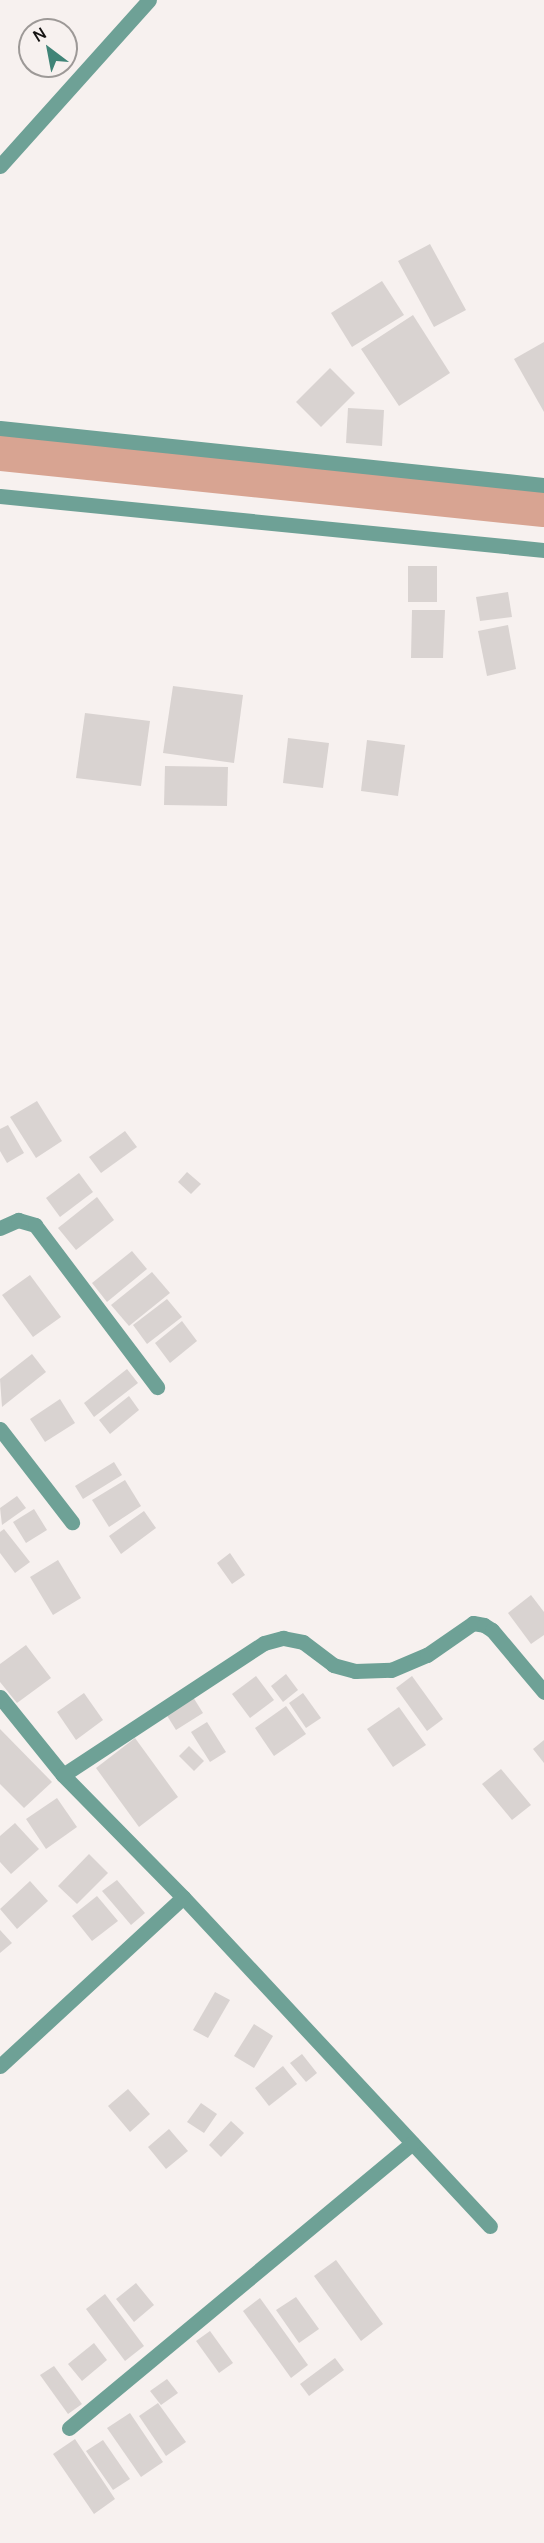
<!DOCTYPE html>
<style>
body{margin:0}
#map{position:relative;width:544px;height:2543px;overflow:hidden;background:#f7f1ef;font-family:Manrope,sans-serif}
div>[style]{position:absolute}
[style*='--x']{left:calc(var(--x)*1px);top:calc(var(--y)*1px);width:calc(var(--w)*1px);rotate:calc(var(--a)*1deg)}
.canal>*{height:42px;margin:-21px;padding:0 21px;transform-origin:21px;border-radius:21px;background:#d8a492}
.building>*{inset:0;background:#d9d3d1}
.minor>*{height:15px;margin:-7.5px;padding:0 7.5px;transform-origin:7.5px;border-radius:7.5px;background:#6ea196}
span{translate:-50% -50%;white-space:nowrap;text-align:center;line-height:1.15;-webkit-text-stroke:4.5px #f7f1ef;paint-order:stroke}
.north{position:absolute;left:18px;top:18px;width:60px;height:60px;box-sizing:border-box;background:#f7f1ef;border:2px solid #9d9997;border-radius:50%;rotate:328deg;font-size:16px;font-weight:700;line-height:24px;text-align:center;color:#161413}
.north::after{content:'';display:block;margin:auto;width:21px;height:27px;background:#408477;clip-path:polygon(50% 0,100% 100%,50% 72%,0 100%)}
</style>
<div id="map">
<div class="canal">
<i style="--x:0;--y:450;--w:547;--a:5.88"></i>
</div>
<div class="building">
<i style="clip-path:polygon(430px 244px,466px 310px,434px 327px,398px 261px)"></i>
<i style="clip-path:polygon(382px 281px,404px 315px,352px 347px,331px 313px)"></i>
<i style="clip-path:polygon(413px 315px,450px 373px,399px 406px,361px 349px)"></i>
<i style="clip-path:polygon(544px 342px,544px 412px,514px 359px)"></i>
<i style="clip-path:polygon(330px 368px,355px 393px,321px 427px,296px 402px)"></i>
<i style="clip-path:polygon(348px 408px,384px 410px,382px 446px,346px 443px)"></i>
<i style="clip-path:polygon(408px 566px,437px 566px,437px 602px,408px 602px)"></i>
<i style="clip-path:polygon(508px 592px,512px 617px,480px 621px,476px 597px)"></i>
<i style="clip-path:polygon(412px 610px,445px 610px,443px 658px,411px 658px)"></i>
<i style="clip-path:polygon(508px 625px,516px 669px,487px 676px,478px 631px)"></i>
<i style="clip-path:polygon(173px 686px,243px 695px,234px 763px,163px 753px)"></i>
<i style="clip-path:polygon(85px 713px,150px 721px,141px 786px,76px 778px)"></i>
<i style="clip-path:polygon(288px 738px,329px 743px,323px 788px,283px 783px)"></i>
<i style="clip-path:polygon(367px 740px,405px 745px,398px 796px,361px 791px)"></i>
<i style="clip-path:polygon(165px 766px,228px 767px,227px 806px,164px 805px)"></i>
<i style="clip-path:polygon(37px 1101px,62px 1141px,36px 1158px,10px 1117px)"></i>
<i style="clip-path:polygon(8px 1125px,24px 1153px,7px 1163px,0 1151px,0 1129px)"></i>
<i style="clip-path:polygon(125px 1131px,137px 1147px,101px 1173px,89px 1157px)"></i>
<i style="clip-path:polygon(187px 1172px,201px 1184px,191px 1194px,178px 1182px)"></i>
<i style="clip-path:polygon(79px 1173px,93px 1192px,60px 1217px,46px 1198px)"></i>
<i style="clip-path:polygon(97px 1197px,114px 1220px,76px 1250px,58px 1228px)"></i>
<i style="clip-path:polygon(132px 1251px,147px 1269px,107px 1302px,92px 1283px)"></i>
<i style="clip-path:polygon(152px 1272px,170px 1293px,129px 1326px,111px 1305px)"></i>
<i style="clip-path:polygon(30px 1275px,61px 1317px,33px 1337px,2px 1295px)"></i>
<i style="clip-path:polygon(167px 1299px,182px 1317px,147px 1344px,133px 1325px)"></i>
<i style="clip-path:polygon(182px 1321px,197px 1341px,170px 1363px,155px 1343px)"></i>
<i style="clip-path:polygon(32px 1354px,46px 1372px,2px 1407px,0 1379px)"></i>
<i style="clip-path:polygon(127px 1369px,138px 1383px,94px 1417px,84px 1403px)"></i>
<i style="clip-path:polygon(129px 1396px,139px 1410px,110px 1434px,99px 1420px)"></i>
<i style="clip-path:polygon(60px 1399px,75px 1423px,45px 1442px,30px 1419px)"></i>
<i style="clip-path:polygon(114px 1462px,122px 1475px,83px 1499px,75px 1486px)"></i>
<i style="clip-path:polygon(125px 1480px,141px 1506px,109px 1527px,92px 1500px)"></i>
<i style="clip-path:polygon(17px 1496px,26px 1508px,2px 1525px,0 1508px)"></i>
<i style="clip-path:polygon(34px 1509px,47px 1530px,26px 1543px,13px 1522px)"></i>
<i style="clip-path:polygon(144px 1511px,156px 1528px,121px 1554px,109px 1536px)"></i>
<i style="clip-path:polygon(4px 1529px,30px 1562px,15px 1573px,0 1553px,0 1532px)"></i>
<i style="clip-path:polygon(230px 1553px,245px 1575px,232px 1584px,217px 1563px)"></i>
<i style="clip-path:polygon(58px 1560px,81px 1598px,53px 1615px,30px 1577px)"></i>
<i style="clip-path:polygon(531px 1595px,544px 1612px,544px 1635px,531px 1644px,508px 1613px)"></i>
<i style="clip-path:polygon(26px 1645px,51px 1678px,17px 1703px,0 1682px,0 1664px)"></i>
<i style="clip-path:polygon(286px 1674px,298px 1690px,283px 1702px,271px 1686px)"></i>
<i style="clip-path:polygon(256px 1676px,274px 1700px,250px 1718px,232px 1694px)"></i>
<i style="clip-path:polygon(412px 1676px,443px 1719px,427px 1731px,396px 1688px)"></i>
<i style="clip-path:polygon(84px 1693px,103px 1720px,76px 1740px,57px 1712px)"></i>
<i style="clip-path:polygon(303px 1693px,321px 1718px,306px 1728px,289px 1703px)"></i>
<i style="clip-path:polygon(193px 1697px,203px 1713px,176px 1730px,166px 1714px)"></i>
<i style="clip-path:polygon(286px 1706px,306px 1734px,274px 1756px,255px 1728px)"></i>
<i style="clip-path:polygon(399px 1707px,426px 1745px,393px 1767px,367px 1729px)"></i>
<i style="clip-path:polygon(207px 1722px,226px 1752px,210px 1762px,191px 1732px)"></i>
<i style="clip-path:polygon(0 1729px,52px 1782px,24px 1808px,0 1784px)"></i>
<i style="clip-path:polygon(135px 1738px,178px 1797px,139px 1827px,96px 1768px)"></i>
<i style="clip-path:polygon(544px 1740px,544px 1763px,533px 1749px)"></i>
<i style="clip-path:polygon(189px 1746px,204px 1761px,194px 1771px,179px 1756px)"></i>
<i style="clip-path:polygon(501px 1769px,531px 1805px,512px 1820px,482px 1784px)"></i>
<i style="clip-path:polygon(57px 1798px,77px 1827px,46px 1849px,26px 1819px)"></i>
<i style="clip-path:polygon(15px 1823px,39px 1849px,11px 1874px,0 1862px,0 1836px)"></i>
<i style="clip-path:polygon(89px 1854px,108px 1873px,77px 1904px,58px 1886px)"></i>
<i style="clip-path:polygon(117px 1880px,145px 1913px,131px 1925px,102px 1891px)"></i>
<i style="clip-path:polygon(30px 1881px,48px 1901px,17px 1929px,0 1909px)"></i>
<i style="clip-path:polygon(97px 1896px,118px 1921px,92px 1941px,72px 1916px)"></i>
<i style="clip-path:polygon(0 1930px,12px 1943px,0 1953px)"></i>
<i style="clip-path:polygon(215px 1992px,230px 2000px,208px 2038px,193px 2030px)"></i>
<i style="clip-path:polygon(254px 2024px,273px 2036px,254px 2068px,234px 2056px)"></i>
<i style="clip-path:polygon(302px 2054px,317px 2073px,306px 2082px,290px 2063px)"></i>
<i style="clip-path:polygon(283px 2066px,297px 2084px,269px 2106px,255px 2088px)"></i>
<i style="clip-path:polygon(128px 2089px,150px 2114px,130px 2132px,108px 2106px)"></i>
<i style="clip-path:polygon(201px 2103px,217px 2114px,204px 2133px,187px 2122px)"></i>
<i style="clip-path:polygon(231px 2121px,244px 2133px,221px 2157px,209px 2145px)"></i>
<i style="clip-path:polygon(169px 2129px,188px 2151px,166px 2169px,148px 2147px)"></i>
<i style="clip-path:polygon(336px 2260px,383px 2324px,361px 2341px,314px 2276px)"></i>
<i style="clip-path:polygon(136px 2283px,154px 2305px,134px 2322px,116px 2299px)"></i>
<i style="clip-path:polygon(105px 2294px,144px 2346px,125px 2361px,86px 2309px)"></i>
<i style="clip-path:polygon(296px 2297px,319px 2329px,299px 2343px,276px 2310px)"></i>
<i style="clip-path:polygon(260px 2298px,308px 2365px,291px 2378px,243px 2311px)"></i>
<i style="clip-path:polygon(210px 2331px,233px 2363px,219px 2373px,196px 2341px)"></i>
<i style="clip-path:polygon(94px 2343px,107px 2360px,82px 2381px,68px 2364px)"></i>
<i style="clip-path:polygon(335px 2358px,344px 2370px,309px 2396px,300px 2384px)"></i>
<i style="clip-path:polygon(54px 2366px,82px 2404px,68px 2414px,40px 2375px)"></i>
<i style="clip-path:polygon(167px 2379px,178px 2393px,161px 2405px,150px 2391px)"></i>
<i style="clip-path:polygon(158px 2403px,186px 2442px,166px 2456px,139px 2416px)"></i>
<i style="clip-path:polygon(130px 2413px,163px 2462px,141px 2477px,107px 2428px)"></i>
<i style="clip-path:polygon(75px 2439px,115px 2499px,94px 2514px,53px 2454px)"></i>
<i style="clip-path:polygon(103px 2440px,130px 2479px,113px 2490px,86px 2451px)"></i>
</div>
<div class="minor">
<i style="--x:0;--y:166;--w:223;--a:-48.1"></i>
<i style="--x:0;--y:428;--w:547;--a:5.98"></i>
<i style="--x:0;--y:496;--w:547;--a:5.67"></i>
<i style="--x:0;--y:1228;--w:20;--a:-24"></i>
<i style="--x:18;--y:1220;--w:18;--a:16"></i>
<i style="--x:35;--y:1225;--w:203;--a:53"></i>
<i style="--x:0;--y:1429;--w:118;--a:52.3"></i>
<i style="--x:0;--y:1697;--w:100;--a:51.1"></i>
<i style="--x:63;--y:1775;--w:171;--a:45.5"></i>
<i style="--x:183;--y:1897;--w:450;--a:47"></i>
<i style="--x:63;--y:1775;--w:240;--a:-33.3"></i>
<i style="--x:264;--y:1643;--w:20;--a:-15"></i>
<i style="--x:283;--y:1638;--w:20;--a:11"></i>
<i style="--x:303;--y:1642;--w:38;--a:37"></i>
<i style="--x:333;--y:1665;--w:23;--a:15"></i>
<i style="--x:355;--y:1671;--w:36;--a:-2"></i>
<i style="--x:391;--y:1670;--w:39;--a:-23"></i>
<i style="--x:427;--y:1655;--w:56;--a:-34.8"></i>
<i style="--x:473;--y:1623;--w:11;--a:10"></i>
<i style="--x:484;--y:1625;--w:9;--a:32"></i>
<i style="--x:492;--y:1630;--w:81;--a:50"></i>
<i style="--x:0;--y:2066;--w:249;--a:-42.7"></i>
<i style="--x:69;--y:2428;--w:446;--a:-39.7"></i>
</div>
<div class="north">N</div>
</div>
